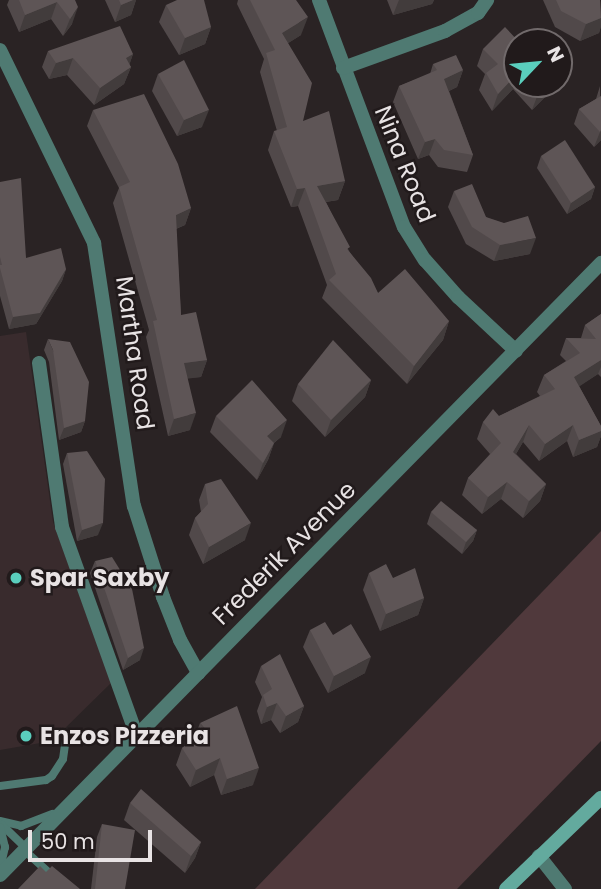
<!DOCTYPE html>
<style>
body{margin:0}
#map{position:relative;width:601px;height:889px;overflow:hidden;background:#2a2324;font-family:Poppins,sans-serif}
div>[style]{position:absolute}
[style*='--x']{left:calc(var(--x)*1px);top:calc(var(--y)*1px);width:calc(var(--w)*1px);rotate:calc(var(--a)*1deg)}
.built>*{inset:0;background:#392b2d}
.green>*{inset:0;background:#50393c}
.lane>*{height:8px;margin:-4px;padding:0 4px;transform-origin:4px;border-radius:4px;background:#4f7a72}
.street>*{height:14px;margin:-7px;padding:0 7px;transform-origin:7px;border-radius:7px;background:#4f7a72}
.secondary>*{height:14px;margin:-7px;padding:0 7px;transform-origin:7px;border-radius:7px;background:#63aa9e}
.wall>*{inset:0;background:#51494a}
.shaded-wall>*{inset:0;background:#423c3c}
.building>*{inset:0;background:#5e5556}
.dots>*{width:19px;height:19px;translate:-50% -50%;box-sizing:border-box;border:4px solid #211a1b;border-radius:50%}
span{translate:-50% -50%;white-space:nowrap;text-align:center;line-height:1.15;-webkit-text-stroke:5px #211a1b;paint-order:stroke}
.street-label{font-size:24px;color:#e8e3e4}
.poi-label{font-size:24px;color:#e8e3e4;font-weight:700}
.left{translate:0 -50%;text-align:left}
.north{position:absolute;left:503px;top:28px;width:70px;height:70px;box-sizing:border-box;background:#211a1b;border:2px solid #716a6b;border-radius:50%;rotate:64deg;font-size:19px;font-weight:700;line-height:28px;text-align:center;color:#e8e3e4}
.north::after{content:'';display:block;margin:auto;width:24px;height:32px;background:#5acebd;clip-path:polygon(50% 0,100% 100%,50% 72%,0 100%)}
.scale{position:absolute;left:28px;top:830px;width:124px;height:32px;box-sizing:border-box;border:4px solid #e8e3e4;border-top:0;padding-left:9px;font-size:21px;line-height:24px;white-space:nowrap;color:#e8e3e4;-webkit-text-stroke:5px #211a1b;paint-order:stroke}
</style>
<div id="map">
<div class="built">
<i style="clip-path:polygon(26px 332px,53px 522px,111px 683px,52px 741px,0 750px,0 336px)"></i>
</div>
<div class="green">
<i style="clip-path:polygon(601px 531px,601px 741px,457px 889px,255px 889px)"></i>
</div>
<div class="lane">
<i style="--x:0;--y:786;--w:46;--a:-7.4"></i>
<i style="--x:46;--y:780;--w:7;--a:-34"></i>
<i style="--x:52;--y:776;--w:20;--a:-57"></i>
<i style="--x:63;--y:759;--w:15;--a:-82"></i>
<i style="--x:0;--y:821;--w:22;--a:13"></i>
<i style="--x:21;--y:826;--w:34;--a:-21"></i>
<i style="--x:2;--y:825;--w:33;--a:44"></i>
<i style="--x:0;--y:827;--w:21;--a:76"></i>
<i style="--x:5;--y:847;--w:23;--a:103"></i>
<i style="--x:24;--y:850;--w:58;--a:42.2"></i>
</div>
<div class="street">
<i style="--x:319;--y:0;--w:242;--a:69.5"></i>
<i style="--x:404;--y:227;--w:39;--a:58"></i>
<i style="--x:425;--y:260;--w:50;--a:48.3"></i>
<i style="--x:458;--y:297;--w:79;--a:43"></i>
<i style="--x:0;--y:50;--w:215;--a:64"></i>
<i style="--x:94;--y:243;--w:266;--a:81.4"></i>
<i style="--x:134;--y:506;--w:96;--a:72.3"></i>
<i style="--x:163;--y:597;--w:46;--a:68.4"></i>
<i style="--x:180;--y:640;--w:38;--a:61"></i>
<i style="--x:343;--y:68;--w:109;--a:-19.9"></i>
<i style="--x:445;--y:31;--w:38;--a:-29"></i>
<i style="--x:478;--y:13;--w:16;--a:-55"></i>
<i style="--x:39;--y:363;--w:166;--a:82"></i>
<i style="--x:62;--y:527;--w:220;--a:70.3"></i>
<i style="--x:539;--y:856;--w:42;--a:51.8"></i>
<i style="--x:0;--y:875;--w:858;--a:-45.52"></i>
</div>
<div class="secondary">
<i style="--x:506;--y:889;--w:132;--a:-43.8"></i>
</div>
<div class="wall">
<i style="clip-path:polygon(9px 0,75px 0,72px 24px,63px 36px,51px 19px,19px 32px,7px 5px)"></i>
<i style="clip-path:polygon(105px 0,136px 0,131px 15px,115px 22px)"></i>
<i style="clip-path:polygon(238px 0,296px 0,301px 35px,288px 43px,303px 121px,345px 181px,338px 200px,326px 202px,349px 251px,378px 293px,449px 321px,443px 340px,407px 384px,322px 298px,327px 285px,298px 206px,291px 207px,268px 150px,274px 131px,277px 131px,260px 72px,264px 59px,237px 4px)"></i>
<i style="clip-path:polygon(387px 0,434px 0,432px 4px,393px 15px)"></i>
<i style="clip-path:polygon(543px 0,600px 0,601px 26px,599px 33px,580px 41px,555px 27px)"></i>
<i style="clip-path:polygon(166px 5px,211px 27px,205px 44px,179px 55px,159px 22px)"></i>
<i style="clip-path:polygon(517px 42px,517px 84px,551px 84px,547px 95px,532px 110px,513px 89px,492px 111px,479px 90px,485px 74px,477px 66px,483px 49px)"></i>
<i style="clip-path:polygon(48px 51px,133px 54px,129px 65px,131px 67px,124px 84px,94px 105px,67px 75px,49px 79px,42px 67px)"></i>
<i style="clip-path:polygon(433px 64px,463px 70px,457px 87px,449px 91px,473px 155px,467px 172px,438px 167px,429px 155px,418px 159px,393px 102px,399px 86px,430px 74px)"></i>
<i style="clip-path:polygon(158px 74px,202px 127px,177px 136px,152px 91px)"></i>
<i style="clip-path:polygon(600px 86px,601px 140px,594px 147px,574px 124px,579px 109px,596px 99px)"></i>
<i style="clip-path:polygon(93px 110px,191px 208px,185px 225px,176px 229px,181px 315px,207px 360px,201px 377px,187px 378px,190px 430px,168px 436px,146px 337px,149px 330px,113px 203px,119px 188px,87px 126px)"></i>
<i style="clip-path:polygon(541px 156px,595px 187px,591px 199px,567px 214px,537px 168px)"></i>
<i style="clip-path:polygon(0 182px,26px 258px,66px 269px,62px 281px,36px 324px,9px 329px,0 296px)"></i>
<i style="clip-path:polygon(454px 191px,486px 217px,530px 254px,494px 261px,466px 244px,448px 207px)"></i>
<i style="clip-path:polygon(601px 314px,601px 377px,598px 374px,579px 386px,601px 426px,601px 436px,597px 447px,573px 457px,567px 441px,539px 461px,523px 442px,516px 454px,546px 484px,540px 501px,523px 518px,501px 499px,482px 514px,462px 495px,468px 478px,490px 454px,477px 439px,483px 422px,499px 416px,540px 396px,537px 392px,544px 375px,566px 361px,560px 355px,566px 338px,581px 338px,585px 325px)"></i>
<i style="clip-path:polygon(48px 339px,85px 421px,81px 432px,59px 440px,49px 362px,44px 350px)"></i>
<i style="clip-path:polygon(371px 380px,365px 397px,325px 437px,292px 401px,298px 384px)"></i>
<i style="clip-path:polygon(216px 416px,281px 437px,274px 443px,268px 460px,257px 480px,210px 432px)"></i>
<i style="clip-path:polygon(67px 453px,98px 535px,77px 541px,63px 464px)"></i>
<i style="clip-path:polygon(205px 484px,245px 540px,203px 564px,189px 535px,195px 518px,201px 512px,199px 500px)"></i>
<i style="clip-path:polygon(431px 512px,477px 530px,473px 541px,462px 554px,427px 524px)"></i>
<i style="clip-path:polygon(95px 561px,140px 660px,123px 670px,90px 573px)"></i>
<i style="clip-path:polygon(369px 573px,393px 578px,424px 598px,418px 615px,380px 631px,363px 590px)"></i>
<i style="clip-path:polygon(310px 630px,333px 635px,365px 673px,328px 693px,303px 647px)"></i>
<i style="clip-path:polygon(261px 666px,304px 706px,298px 722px,280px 733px,271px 720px,261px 724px,257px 711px,262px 697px,255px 682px)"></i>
<i style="clip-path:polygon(200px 723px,253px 785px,221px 795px,214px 775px,190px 787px,176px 765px,182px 748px,194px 739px)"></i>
<i style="clip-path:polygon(130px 803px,201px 842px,195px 858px,185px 873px,124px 820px)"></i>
<i style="clip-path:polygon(102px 824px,125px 889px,91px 889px,97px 837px)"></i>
</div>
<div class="shaded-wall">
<i style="clip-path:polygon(133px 0,136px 0,131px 15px,115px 22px,121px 5px)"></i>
<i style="clip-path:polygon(399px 0,434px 0,432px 4px,393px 15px)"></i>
<i style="clip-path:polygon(57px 2px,51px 19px,19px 32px,25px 15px)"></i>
<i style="clip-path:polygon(78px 7px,72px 24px,63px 36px,70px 19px)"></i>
<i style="clip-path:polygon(308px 17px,301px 35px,276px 51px,282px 33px)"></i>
<i style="clip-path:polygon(601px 18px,601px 26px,599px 33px,580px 41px,586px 24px)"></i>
<i style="clip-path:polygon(211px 27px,205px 44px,179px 55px,185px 38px)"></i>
<i style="clip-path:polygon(133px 54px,128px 69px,131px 67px,124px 84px,94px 105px,100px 88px,126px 58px)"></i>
<i style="clip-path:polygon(73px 58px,67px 75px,49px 79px,56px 63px)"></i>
<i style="clip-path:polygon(463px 70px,457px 87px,438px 96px,444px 79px)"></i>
<i style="clip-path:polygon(517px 74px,517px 78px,513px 89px,492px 111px,498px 94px)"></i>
<i style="clip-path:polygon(547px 84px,551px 84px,547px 95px,532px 110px,538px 94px)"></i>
<i style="clip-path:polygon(209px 110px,202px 127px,177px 136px,184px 120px)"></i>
<i style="clip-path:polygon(601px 130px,601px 140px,594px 147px,600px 132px)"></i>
<i style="clip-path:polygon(435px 139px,429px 155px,418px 159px,425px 142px)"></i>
<i style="clip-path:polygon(345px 181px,338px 200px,311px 204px,317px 186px)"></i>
<i style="clip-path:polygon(595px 187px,591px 199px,567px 214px,571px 203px)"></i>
<i style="clip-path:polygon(305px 188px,298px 206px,291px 207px,297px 189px)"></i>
<i style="clip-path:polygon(191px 208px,185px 225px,170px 231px,176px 215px)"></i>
<i style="clip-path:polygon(536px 238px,530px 254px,494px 261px,500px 245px)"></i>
<i style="clip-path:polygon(66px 269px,62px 281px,36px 324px,9px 329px,13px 317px)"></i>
<i style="clip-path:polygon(449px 321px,443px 340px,407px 384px,414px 366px)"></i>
<i style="clip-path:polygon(207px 360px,201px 377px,177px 380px,184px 363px)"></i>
<i style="clip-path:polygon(601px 360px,601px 367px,598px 374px,568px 394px,574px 377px)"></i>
<i style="clip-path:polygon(371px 380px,365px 397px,325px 437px,331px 420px)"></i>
<i style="clip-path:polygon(196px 413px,190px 430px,168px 436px,174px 419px)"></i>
<i style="clip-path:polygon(287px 420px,281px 437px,261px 453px,267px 436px)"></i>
<i style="clip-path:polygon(85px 421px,81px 432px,59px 440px,64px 428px)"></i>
<i style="clip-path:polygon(529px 425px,523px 442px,507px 469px,513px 452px)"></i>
<i style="clip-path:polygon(573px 425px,567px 441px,539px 461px,545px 444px)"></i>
<i style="clip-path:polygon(601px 431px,601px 436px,597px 447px,573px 457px,579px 440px)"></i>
<i style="clip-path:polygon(274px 443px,268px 460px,257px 480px,263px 463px)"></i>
<i style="clip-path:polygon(507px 482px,501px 499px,482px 514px,488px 497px)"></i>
<i style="clip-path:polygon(546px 484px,540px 501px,523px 518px,529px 501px)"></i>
<i style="clip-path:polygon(103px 523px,98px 535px,77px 541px,82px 530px)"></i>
<i style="clip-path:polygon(251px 523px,245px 540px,203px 564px,209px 547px)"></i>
<i style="clip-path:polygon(477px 530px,473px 541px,462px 554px,466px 542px)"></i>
<i style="clip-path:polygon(424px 598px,418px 615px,380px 631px,386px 614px)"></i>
<i style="clip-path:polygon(144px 648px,140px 660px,123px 670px,128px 658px)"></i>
<i style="clip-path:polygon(371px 657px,365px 673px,328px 693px,334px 676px)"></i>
<i style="clip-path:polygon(277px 703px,271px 720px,261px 724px,267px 707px)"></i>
<i style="clip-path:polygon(304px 706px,298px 722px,280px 733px,286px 716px)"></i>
<i style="clip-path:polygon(220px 758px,214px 775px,190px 787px,196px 770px)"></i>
<i style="clip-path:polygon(259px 768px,253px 785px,221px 795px,227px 779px)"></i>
<i style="clip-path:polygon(201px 842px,195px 858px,185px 873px,191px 856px)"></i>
</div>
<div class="building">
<i style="clip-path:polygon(19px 0,75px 0,78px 7px,70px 19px,57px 2px,25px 15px)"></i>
<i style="clip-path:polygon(119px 0,133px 0,121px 5px)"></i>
<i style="clip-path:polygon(177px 0,204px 0,211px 27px,185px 38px,166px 5px)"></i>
<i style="clip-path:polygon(250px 0,296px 0,308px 17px,282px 33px,312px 83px,303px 121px,329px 111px,345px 181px,317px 186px,350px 247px,347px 249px,371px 278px,378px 293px,405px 269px,449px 321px,414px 366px,329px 280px,336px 274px,305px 188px,297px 189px,274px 131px,287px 127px,266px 53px,275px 50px)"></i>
<i style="clip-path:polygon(556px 0,600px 0,601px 18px,586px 24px,561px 11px)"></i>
<i style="clip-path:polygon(120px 26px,133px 54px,126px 58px,131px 67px,100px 88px,73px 58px,56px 63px,48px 51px)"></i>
<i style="clip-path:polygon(505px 27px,519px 42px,517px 42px,517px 74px,498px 94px,486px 73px,498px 64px,483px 49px)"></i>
<i style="clip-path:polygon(456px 55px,463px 70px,444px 79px,473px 155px,444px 150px,435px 139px,425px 142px,399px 86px,437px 70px,433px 64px)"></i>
<i style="clip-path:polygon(184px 60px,209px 110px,184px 120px,158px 74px)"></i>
<i style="clip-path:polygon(530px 84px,547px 84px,538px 94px)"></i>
<i style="clip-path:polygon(144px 94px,178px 164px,191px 208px,176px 215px,181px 315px,196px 312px,207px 360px,184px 363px,196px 413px,174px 419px,153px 321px,157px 320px,119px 187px,130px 182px,93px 110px)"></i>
<i style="clip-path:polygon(601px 96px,601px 130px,600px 132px,579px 109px)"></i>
<i style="clip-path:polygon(565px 140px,595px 187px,571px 203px,541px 156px)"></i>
<i style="clip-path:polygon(21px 178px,26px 258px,61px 248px,66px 269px,40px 313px,13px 317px,0 268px,0 265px,2px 265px,0 257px,0 182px)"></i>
<i style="clip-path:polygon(472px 184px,486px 217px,504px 223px,528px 216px,536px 238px,500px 245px,472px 227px,454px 191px)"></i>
<i style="clip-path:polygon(601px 314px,601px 360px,574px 377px,601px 426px,601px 431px,579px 440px,573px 425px,545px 444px,529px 425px,513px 452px,546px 484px,529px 501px,507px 482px,488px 497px,468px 478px,501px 443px,483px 422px,493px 409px,499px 416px,555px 389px,544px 375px,580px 353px,566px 338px,596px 339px,585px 325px)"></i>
<i style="clip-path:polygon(48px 339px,70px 342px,89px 382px,85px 421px,64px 428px,53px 350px)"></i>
<i style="clip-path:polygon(333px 340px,371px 380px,331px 420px,298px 384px)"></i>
<i style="clip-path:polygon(252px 380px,287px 420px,267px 436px,274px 443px,263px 463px,216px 416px)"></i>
<i style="clip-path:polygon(87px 451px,105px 479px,103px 523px,82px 530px,67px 453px)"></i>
<i style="clip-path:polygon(221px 479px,251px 523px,209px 547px,195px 518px,208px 504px,205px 484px)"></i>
<i style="clip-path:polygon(441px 501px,477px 530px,466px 542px,431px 512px)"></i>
<i style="clip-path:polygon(112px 557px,132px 589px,144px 648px,128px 658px,95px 561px)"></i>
<i style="clip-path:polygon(386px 564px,393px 578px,415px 568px,424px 598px,386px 614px,369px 573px)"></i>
<i style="clip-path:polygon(325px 622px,333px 635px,351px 624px,371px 657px,334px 676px,310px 630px)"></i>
<i style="clip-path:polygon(280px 654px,304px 706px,286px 716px,277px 703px,267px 707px,263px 695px,272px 689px,261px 666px)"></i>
<i style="clip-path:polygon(237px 706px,259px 768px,227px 779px,220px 758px,196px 770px,182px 748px,206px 730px,200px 723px)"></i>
<i style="clip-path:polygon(141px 789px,201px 842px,191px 856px,130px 803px)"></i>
<i style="clip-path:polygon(102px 824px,135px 830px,125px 889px,95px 889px)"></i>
<i style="clip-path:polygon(40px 866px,46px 872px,52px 866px,80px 889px,18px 889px)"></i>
</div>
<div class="dots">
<i style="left:16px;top:578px;background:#5acebd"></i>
<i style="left:26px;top:736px;background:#5acebd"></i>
</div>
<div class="street-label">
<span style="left:405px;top:164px;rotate:68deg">Nina Road</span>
<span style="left:135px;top:353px;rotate:82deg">Martha Road</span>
<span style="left:284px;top:553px;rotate:-45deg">Frederik Avenue</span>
</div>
<div class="poi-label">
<span class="left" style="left:30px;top:578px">Spar Saxby</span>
<span class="left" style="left:40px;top:736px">Enzos Pizzeria</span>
</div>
<div class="north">N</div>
<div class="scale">50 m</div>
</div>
